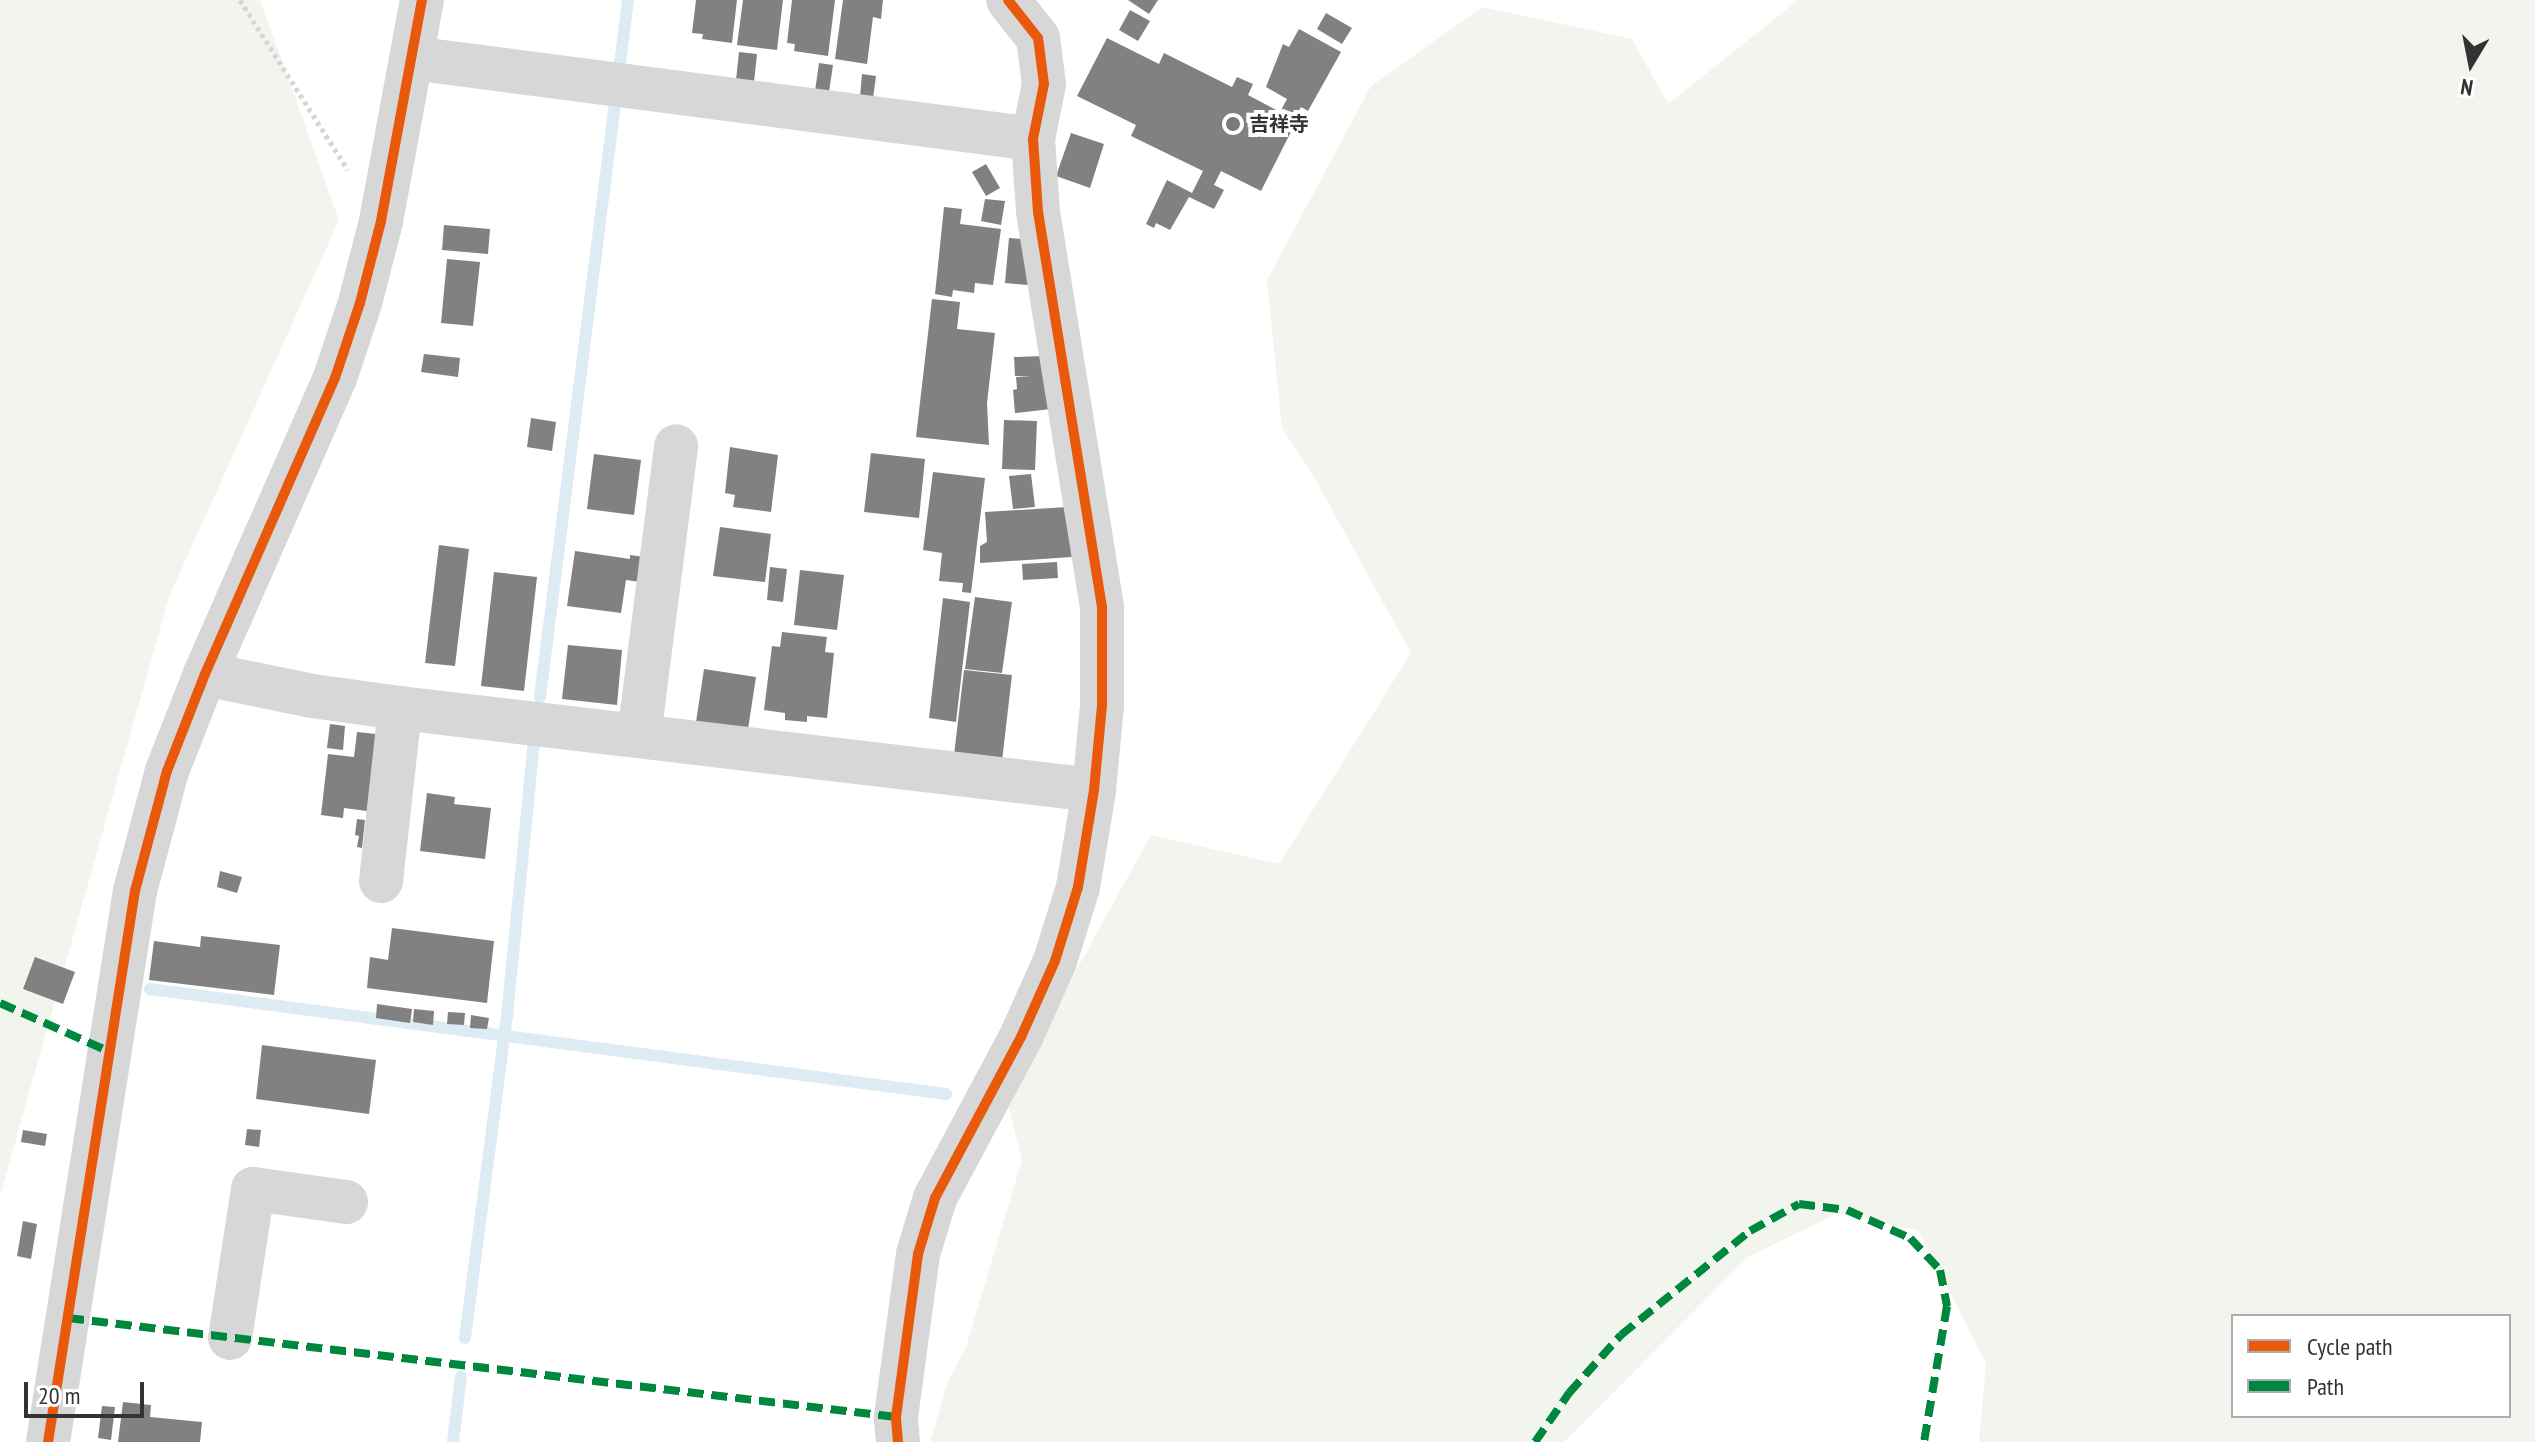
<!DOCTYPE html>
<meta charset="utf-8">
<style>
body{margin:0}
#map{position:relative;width:2535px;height:1442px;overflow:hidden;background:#fff;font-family:"PT Sans Narrow","Noto Sans JP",sans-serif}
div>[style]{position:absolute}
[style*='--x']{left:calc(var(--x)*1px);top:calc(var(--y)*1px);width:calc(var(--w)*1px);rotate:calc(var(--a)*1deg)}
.green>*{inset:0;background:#f1f5ed}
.stream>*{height:12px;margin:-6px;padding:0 6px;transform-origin:6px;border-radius:6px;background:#ddebf3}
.building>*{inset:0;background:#818181}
.path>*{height:5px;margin-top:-2.5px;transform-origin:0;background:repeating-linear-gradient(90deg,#d6d6d6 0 4px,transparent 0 8px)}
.minor>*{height:44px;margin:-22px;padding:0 22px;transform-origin:22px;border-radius:22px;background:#d7d7d7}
.quiet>*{height:8px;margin-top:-4px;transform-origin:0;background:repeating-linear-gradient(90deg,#00873e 0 16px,transparent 0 24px)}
.cycleway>*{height:10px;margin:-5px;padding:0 5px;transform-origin:5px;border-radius:5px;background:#e8590c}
.dots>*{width:22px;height:22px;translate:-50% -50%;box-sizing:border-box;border:4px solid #fff;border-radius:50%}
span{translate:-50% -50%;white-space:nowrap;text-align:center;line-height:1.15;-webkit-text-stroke:8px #fff;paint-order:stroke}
.poi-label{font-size:20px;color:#333;font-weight:700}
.left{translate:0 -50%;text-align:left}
.legend{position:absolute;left:2231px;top:1314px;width:280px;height:104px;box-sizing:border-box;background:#fff;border:2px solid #adadad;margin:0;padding:10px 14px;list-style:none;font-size:24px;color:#333}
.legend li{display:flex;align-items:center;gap:16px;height:40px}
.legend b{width:40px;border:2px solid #adadad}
.north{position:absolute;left:2431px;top:24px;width:80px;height:80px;-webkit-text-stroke:6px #fff;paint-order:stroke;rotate:190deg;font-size:22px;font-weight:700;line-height:32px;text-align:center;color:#333}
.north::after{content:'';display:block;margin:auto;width:28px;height:36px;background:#333;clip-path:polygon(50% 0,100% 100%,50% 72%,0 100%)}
.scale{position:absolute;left:24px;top:1382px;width:120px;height:36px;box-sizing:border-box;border:4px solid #333;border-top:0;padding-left:10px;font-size:24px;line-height:28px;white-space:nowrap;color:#333;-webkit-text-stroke:6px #fff;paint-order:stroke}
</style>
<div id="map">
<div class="green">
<i style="clip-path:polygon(0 0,260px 0,339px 220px,169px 597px,0 1196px)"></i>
<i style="clip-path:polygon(evenodd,1798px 0,2535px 0,2535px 1442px,1979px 1442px,1986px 1363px,1918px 1230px,1836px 1214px,1748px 1257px,1564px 1442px,930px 1442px,948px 1381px,966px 1347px,1022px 1160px,1006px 1097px,1151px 835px,1279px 864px,1411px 653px,1314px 477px,1282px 428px,1267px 280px,1371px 86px,1482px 7px,1632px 39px,1668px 104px,1798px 0,2233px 1316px,2509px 1316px,2509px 1416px,2233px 1416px,2233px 1316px)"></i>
</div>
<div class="stream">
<i style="--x:540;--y:697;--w:703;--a:-82.8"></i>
<i style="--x:150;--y:989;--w:803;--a:7.51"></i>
<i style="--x:465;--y:1338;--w:325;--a:-82.6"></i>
<i style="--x:507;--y:1016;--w:276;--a:-84.4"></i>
<i style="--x:453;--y:1442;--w:66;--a:-83.1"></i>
</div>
<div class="building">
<i style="clip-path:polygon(696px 0,737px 0,732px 43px,702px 39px,703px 34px,692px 33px)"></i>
<i style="clip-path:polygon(743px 0,783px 0,777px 50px,737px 45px)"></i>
<i style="clip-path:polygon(792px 0,835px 0,828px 56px,794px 51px,795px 44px,787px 43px)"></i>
<i style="clip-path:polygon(843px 0,883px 0,881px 19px,873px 17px,867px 64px,835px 59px)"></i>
<i style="clip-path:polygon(1128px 0,1158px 0,1149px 14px)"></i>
<i style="clip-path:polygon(1130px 10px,1150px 21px,1138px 41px,1119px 30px)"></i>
<i style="clip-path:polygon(1326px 13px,1352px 28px,1342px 44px,1317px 29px)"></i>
<i style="clip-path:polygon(1299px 29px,1341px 52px,1308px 111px,1301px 107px,1295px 118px,1284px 113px,1297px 120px,1261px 191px,1221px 171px,1214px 185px,1224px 190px,1214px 209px,1189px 197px,1170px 230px,1156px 223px,1154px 228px,1146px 224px,1167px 180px,1192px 193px,1203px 171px,1131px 136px,1136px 125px,1077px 96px,1107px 38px,1159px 64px,1164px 53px,1232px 87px,1237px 77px,1253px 84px,1248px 95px,1280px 112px,1287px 99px,1266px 87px,1283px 44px,1289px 47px)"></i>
<i style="clip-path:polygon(739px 52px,757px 54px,754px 82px,736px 80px)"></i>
<i style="clip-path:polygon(819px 63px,833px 65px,829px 92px,815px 91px)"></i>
<i style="clip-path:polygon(862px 74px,876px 76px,873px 98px,860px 97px)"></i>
<i style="clip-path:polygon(1071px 133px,1104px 144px,1090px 188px,1056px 176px)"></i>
<i style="clip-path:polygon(986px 164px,1000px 188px,986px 196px,972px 172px)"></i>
<i style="clip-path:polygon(985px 199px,1005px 201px,1001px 225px,981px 221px)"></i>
<i style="clip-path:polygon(944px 207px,962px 209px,960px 224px,1001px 229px,993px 285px,975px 283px,974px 293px,953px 290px,952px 297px,935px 294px)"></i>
<i style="clip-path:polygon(444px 225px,490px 229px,488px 254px,442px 250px)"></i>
<i style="clip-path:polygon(1009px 238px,1033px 240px,1028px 285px,1005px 283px)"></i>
<i style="clip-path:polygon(447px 259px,480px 262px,473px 326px,441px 323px)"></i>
<i style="clip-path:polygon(932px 299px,960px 302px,957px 329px,995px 333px,987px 403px,989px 445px,916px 437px)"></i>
<i style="clip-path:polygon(424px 354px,460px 358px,458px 377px,421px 372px)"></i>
<i style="clip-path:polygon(1043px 356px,1051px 409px,1015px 413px,1013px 390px,1017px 389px,1016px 377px,1031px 376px,1015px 376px,1014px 357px)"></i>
<i style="clip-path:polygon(531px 418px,556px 422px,552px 451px,527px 447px)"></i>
<i style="clip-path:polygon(1004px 420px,1037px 421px,1035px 470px,1002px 469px)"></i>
<i style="clip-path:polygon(730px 447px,778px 455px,771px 512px,733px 507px,735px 495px,725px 493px)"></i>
<i style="clip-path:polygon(871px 453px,925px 459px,919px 518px,864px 512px)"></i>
<i style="clip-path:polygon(594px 454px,641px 460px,634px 515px,587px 509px)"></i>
<i style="clip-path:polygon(933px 472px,985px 478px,971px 593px,962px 592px,963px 583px,939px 581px,942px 553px,923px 550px)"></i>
<i style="clip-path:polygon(1031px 474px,1035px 507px,1013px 509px,1009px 476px)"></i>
<i style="clip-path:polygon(1068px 507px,1072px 557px,980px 563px,980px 546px,987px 542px,985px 512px)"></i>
<i style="clip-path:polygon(720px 527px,771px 534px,765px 582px,713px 576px)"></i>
<i style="clip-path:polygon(439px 545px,469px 549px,455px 666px,425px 663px)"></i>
<i style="clip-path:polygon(575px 551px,630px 559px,630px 555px,644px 557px,641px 582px,626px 580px,621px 613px,567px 606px)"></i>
<i style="clip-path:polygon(1057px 562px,1058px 578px,1023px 580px,1022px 564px)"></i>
<i style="clip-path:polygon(770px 567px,787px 569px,783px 602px,767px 600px)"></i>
<i style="clip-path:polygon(800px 570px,844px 575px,837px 630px,794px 625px)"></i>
<i style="clip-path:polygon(494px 572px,537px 577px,524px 691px,481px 686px)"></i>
<i style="clip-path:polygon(975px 597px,1012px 602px,1002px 673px,965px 669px)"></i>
<i style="clip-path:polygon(943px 598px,970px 602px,956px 722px,929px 718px)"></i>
<i style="clip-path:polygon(782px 632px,827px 637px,825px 652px,834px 653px,827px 718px,807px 716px,807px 722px,785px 720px,785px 713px,764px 710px,772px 646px,780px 647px)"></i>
<i style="clip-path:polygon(568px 645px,622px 650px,617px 705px,562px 699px)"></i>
<i style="clip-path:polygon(704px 669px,756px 677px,748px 729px,696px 722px)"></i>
<i style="clip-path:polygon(964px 670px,1012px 675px,1002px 761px,954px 755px)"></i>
<i style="clip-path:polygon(330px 724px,345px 726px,343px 750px,327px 748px)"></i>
<i style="clip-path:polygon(357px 732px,376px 734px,367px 811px,344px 808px,343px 818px,321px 815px,328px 754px,354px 757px)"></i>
<i style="clip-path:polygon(427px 793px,455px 797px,454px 804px,491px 808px,485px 859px,420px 851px)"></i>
<i style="clip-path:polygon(357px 819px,365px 820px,362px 848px,357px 847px,359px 836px,355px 835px)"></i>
<i style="clip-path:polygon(220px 871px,242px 877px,237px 893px,217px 887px)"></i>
<i style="clip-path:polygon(392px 928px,494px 941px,487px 1003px,367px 988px,370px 957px,388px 960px)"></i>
<i style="clip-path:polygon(201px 936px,280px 945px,274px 995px,149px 980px,154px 941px,200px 947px)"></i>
<i style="clip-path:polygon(35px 957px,75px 972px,63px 1004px,23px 989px)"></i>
<i style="clip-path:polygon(377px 1004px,412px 1009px,410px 1023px,376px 1018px)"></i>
<i style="clip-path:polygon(414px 1009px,434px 1011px,433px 1025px,413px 1022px)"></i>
<i style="clip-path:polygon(448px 1012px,465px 1013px,464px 1025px,447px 1024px)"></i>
<i style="clip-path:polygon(471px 1015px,489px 1018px,487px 1029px,470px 1028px)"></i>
<i style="clip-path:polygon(262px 1045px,376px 1060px,369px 1114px,256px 1099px)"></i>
<i style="clip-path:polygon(247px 1129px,261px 1130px,259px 1147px,245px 1145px)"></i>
<i style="clip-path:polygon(23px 1130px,47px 1134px,45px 1146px,21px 1142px)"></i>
<i style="clip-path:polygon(23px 1221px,37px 1224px,31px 1259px,17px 1256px)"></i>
<i style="clip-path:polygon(123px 1402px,151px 1405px,150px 1417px,202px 1422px,200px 1442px,118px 1442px)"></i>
<i style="clip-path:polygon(102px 1406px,115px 1407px,111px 1440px,98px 1438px)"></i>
</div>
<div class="path">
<i style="--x:240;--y:0;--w:201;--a:57.6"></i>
</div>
<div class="minor">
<i style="--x:412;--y:58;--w:626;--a:7.43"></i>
<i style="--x:205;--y:674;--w:109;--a:11.6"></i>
<i style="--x:312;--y:696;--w:89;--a:7.8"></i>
<i style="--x:400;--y:708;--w:699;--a:6.74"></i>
<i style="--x:639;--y:736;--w:292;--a:-82.7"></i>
<i style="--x:381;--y:881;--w:174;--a:-83.7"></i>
<i style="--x:230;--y:1338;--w:151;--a:-81.2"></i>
<i style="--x:253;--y:1189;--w:94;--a:8"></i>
<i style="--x:48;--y:1442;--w:558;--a:-81.03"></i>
<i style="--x:135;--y:891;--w:124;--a:-75.1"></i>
<i style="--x:167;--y:771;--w:104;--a:-68.6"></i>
<i style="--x:205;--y:674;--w:323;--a:-66.3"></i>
<i style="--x:335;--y:378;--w:79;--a:-71.6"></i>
<i style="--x:360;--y:303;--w:85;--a:-75.6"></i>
<i style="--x:381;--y:221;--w:225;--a:-79.5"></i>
<i style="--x:898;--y:1442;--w:25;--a:-95"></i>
<i style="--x:896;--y:1417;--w:164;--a:-82.3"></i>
<i style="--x:918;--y:1254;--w:59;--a:-73.1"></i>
<i style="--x:935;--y:1198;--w:183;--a:-61.9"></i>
<i style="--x:1021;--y:1037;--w:83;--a:-65.9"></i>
<i style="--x:1055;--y:961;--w:77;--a:-72.7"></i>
<i style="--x:1078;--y:887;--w:98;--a:-80.6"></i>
<i style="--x:1094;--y:790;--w:85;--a:-84.6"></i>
<i style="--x:1102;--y:705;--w:98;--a:-90"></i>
<i style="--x:1102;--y:607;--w:400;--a:-99.2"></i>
<i style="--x:1038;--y:212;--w:73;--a:-93.9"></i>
<i style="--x:1033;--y:139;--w:56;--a:-78.7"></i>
<i style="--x:1044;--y:84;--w:46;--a:-97.4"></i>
<i style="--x:1038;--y:38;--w:48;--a:-128.3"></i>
</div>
<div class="quiet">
<i style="--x:0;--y:1003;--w:118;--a:24"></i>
<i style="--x:68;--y:1318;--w:834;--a:6.82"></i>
<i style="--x:1535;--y:1442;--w:60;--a:-55.2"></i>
<i style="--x:1569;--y:1393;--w:78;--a:-48.1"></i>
<i style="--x:1621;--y:1335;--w:166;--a:-38.9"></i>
<i style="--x:1750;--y:1231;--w:56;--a:-28.9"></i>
<i style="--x:1799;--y:1204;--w:48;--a:7.1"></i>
<i style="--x:1847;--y:1210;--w:69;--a:24"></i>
<i style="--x:1910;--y:1238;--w:44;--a:46.8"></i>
<i style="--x:1940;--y:1270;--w:37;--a:79"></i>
<i style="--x:1947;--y:1306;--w:138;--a:99.6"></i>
</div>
<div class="cycleway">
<i style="--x:48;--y:1442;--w:558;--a:-81.03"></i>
<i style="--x:135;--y:891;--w:124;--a:-75.1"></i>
<i style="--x:167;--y:771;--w:104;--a:-68.6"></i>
<i style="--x:205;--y:674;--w:323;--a:-66.3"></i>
<i style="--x:335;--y:378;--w:79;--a:-71.6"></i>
<i style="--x:360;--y:303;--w:85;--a:-75.6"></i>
<i style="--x:381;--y:221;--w:225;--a:-79.5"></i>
<i style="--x:898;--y:1442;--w:25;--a:-95"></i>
<i style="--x:896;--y:1417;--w:164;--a:-82.3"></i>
<i style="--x:918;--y:1254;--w:59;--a:-73.1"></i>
<i style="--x:935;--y:1198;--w:183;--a:-61.9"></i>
<i style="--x:1021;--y:1037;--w:83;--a:-65.9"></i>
<i style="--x:1055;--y:961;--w:77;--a:-72.7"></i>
<i style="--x:1078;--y:887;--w:98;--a:-80.6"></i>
<i style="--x:1094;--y:790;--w:85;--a:-84.6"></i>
<i style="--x:1102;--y:705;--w:98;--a:-90"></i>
<i style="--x:1102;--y:607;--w:400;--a:-99.2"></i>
<i style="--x:1038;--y:212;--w:73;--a:-93.9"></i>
<i style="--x:1033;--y:139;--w:56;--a:-78.7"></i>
<i style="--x:1044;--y:84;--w:46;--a:-97.4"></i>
<i style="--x:1038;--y:38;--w:48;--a:-128.3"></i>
</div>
<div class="dots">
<i style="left:1233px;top:124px;background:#7a7a7a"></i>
</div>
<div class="poi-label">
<span class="left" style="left:1249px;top:124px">吉祥寺</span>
</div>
<ul class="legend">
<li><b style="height:10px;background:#e8590c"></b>Cycle path</li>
<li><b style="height:10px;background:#00873e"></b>Path</li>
</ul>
<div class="north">N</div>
<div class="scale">20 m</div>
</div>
